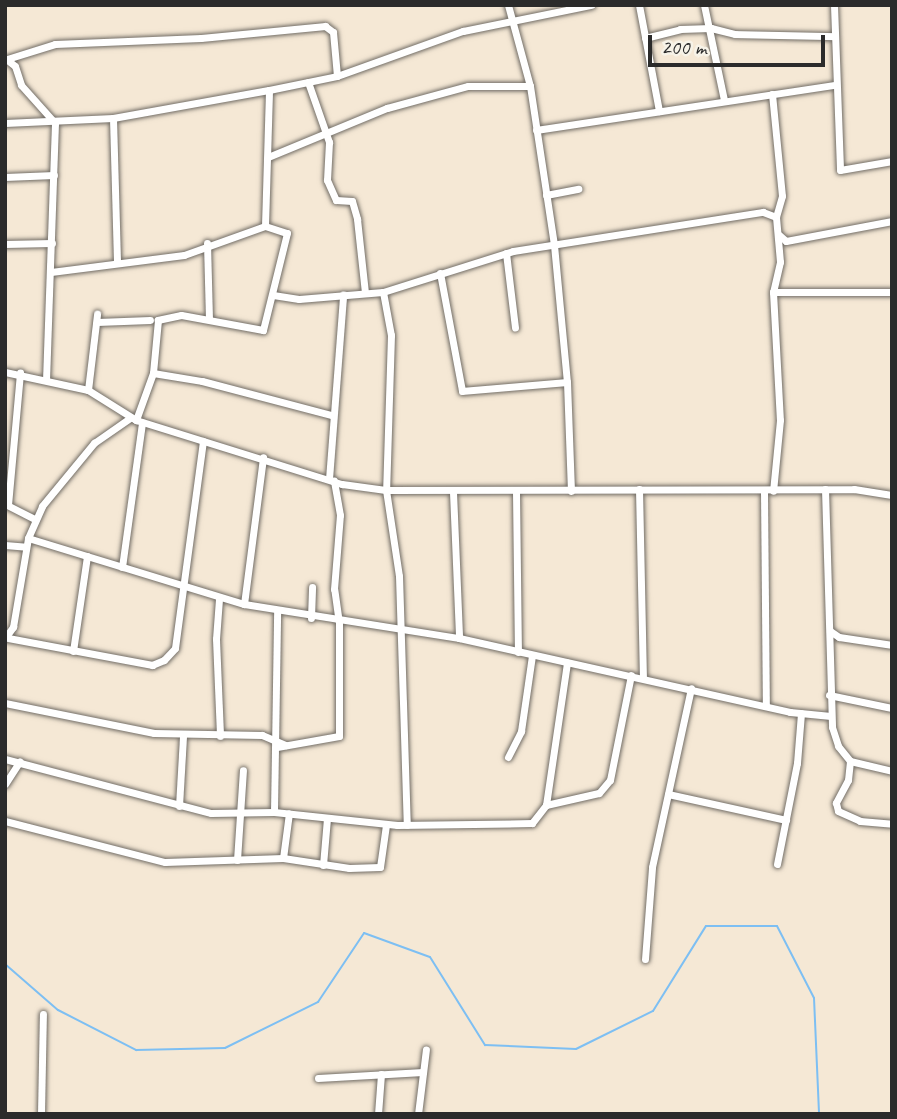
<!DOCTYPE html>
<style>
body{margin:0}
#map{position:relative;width:897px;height:1119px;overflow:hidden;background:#f5e8d5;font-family:Caveat,sans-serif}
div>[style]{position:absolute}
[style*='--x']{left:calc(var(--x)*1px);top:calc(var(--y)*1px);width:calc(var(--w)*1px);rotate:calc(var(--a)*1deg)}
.stream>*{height:2px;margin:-1px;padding:0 1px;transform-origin:1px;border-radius:1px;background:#7dbff3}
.roads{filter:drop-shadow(0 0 2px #726d66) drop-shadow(0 0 2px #726d66)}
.minor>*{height:7px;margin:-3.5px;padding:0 3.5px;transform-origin:3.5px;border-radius:3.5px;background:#fff}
span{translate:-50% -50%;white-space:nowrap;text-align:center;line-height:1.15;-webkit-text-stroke:6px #f7f3e8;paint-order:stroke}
.frame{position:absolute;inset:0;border:7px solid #2b2b2b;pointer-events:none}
.scale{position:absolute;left:648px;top:35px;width:177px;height:32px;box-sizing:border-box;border:4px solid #2b2b2b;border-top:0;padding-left:9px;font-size:21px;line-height:24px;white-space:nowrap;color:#2b2b2b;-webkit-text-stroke:5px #f7f3e8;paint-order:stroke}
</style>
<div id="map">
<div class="stream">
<i style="--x:5;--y:964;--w:70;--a:41"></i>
<i style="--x:58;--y:1010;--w:88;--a:27.1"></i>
<i style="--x:136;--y:1050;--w:89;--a:-1.3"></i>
<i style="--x:225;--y:1048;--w:104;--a:-26.3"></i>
<i style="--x:318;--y:1002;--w:83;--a:-56.3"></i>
<i style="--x:364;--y:933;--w:70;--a:20"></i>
<i style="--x:430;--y:957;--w:104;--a:58"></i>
<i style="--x:485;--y:1045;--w:91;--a:2.5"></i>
<i style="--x:576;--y:1049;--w:86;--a:-26.3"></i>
<i style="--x:653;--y:1011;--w:100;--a:-58.1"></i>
<i style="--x:706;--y:926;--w:71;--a:0"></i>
<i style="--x:777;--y:926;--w:81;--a:62.8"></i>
<i style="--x:814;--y:998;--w:116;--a:87.5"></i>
</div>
<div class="roads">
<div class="minor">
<i style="--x:508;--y:5;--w:84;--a:74.8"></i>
<i style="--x:530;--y:86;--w:161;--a:81.4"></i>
<i style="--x:554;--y:245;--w:138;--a:84.6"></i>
<i style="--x:567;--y:382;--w:109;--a:87.9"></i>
<i style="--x:639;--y:5;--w:108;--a:79.3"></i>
<i style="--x:704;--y:5;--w:97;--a:78.1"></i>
<i style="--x:834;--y:5;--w:165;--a:87.9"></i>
<i style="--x:840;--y:170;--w:53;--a:-9.8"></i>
<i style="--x:645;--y:38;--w:36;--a:-14"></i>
<i style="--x:680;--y:29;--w:31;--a:-2"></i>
<i style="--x:711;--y:28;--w:25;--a:14"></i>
<i style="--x:735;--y:34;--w:99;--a:1.2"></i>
<i style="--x:6;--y:59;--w:11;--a:38"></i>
<i style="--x:15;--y:66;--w:20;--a:72"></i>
<i style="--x:21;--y:85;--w:51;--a:48.2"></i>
<i style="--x:55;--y:123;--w:256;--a:92"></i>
<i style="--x:7;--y:59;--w:50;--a:-17.4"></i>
<i style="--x:55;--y:44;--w:146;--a:-2.4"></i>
<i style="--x:201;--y:38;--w:125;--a:-5.5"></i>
<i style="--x:325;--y:26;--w:10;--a:37"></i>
<i style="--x:333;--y:32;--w:44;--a:84.8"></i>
<i style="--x:308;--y:82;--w:64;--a:70.7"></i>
<i style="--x:329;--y:142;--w:38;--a:93"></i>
<i style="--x:327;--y:180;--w:22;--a:66"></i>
<i style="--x:336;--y:200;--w:16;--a:4"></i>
<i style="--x:352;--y:201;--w:19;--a:74"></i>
<i style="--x:357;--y:219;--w:74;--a:83.8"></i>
<i style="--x:772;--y:94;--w:102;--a:84.4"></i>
<i style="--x:782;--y:196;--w:22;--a:106"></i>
<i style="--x:113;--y:118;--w:145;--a:88.4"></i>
<i style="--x:5;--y:123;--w:108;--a:-2.7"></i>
<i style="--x:113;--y:118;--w:158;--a:-10.2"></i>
<i style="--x:269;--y:90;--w:69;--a:-11.6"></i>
<i style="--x:337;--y:76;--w:134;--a:-19.7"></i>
<i style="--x:463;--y:31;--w:131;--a:-11.5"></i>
<i style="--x:536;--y:130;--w:302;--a:-8.6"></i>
<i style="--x:268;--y:157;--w:129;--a:-22.4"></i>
<i style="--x:387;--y:108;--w:84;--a:-15.2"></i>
<i style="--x:468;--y:86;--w:62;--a:0"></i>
<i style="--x:5;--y:177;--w:49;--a:-2.3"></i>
<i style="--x:546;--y:195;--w:33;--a:-11"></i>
<i style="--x:265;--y:226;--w:136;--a:-88.3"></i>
<i style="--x:779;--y:235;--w:9;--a:41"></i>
<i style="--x:786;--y:241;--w:108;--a:-10.7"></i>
<i style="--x:207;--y:243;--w:76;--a:88.5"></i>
<i style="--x:5;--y:244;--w:47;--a:-1.2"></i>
<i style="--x:506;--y:253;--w:75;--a:83.1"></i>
<i style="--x:51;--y:272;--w:134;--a:-7.3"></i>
<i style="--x:184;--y:255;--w:86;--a:-19.7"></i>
<i style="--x:265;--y:226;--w:23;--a:18"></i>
<i style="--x:287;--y:233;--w:100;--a:103.9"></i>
<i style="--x:263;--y:330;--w:83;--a:-169.6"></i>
<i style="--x:181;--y:315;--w:24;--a:168"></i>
<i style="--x:158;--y:320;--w:53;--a:95.4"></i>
<i style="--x:153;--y:373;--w:50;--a:109.9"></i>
<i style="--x:440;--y:273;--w:120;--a:79.4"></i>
<i style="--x:462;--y:391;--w:105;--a:-4.9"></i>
<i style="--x:383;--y:292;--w:44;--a:79.5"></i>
<i style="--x:391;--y:335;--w:155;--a:91.8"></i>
<i style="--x:386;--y:490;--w:87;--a:81.4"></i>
<i style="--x:399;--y:576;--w:249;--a:88.2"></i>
<i style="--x:773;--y:292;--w:119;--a:0"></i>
<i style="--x:273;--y:295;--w:26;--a:9"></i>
<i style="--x:299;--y:299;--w:84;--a:-4.8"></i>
<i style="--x:383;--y:292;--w:136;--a:-17.5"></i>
<i style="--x:513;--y:251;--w:253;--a:-8.9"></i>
<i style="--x:763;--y:212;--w:14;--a:21"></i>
<i style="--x:776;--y:217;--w:45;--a:84.9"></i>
<i style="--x:780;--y:262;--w:31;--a:103"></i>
<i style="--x:773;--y:292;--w:128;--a:86.9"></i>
<i style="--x:780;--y:420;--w:71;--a:95.6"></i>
<i style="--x:97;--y:322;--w:53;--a:-2.2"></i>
<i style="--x:5;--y:372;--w:85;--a:12.2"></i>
<i style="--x:88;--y:390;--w:57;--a:32"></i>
<i style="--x:136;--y:420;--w:216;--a:17.3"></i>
<i style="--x:342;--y:484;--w:44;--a:7.8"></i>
<i style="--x:386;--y:490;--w:468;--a:-0.1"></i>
<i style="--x:854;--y:489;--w:38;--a:9"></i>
<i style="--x:153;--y:373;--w:50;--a:9.3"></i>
<i style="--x:202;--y:381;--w:133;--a:14.8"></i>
<i style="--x:88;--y:390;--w:77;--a:-83.2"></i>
<i style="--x:329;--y:479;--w:185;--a:-85.6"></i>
<i style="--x:639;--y:489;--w:189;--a:88.8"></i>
<i style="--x:825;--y:489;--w:238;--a:88.3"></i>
<i style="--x:832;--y:727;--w:20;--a:72"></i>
<i style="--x:838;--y:746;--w:19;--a:51"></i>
<i style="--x:850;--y:761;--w:43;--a:13.4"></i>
<i style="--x:764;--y:491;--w:215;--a:89.5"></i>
<i style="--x:453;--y:492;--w:146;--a:87.6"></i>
<i style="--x:516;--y:492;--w:160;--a:89.3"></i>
<i style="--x:5;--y:504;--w:34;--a:27"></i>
<i style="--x:8;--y:505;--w:133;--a:-84.8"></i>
<i style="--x:28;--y:538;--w:226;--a:17"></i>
<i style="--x:244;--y:604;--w:218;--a:9"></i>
<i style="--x:459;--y:638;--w:339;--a:12.6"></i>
<i style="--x:790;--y:712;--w:41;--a:5.6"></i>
<i style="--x:5;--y:545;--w:21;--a:5"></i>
<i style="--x:122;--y:567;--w:146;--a:-82.1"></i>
<i style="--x:219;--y:599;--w:40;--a:94.3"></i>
<i style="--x:216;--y:639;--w:97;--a:87.6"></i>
<i style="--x:244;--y:604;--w:148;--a:-82.6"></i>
<i style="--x:311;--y:618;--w:31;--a:-88"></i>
<i style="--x:830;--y:631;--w:11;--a:34"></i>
<i style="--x:839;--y:637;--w:54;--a:8.6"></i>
<i style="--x:5;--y:638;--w:14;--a:-54"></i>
<i style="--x:13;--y:627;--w:90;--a:-80.4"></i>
<i style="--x:28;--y:538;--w:35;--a:-66"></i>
<i style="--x:42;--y:506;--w:82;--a:-50.5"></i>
<i style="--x:94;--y:443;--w:44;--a:-34.8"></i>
<i style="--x:8;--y:638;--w:147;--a:10.6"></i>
<i style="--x:152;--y:665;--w:13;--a:-23"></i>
<i style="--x:164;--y:660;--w:16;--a:-47"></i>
<i style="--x:175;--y:648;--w:209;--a:-82.3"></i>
<i style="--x:73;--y:651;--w:96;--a:-81.6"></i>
<i style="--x:829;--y:695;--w:64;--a:11.7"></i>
<i style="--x:5;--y:703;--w:152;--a:11.4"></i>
<i style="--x:154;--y:733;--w:108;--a:1.1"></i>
<i style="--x:262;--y:735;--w:26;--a:23"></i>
<i style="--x:277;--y:747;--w:63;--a:-10.1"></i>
<i style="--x:339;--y:736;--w:113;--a:-90"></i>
<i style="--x:339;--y:623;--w:34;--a:-98"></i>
<i style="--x:334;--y:589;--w:74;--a:-85.4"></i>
<i style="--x:340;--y:515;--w:35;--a:-100"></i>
<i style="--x:508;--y:757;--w:29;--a:-63"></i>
<i style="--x:521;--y:731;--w:76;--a:-81.7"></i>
<i style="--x:5;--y:759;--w:213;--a:14.7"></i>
<i style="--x:211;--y:813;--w:63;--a:-0.9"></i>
<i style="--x:274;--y:812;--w:124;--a:6"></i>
<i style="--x:397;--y:825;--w:135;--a:-0.8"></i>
<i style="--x:532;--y:823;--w:23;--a:-52"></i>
<i style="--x:546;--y:805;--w:54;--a:-12.8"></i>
<i style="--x:599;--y:793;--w:17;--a:-50"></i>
<i style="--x:610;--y:780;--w:107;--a:-78.7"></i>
<i style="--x:850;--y:761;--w:19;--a:96"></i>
<i style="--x:848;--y:780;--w:26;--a:118"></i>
<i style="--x:836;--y:803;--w:8;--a:76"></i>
<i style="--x:838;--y:811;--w:24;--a:24"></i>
<i style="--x:860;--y:821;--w:32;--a:5"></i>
<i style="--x:5;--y:784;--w:27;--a:-57"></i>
<i style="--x:668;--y:794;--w:121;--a:12.4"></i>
<i style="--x:546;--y:805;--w:144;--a:-81.6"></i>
<i style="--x:179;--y:806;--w:70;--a:-86.7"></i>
<i style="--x:274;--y:812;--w:201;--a:-89.1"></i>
<i style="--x:5;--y:821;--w:165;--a:14.4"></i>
<i style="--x:165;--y:862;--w:118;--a:-1.9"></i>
<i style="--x:283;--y:858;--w:67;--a:8.6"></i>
<i style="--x:349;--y:868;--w:31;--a:-2"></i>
<i style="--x:380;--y:867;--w:42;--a:-81.9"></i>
<i style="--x:283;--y:858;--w:45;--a:-82.4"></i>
<i style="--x:237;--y:860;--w:90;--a:-86.2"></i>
<i style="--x:777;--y:864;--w:103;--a:-78.8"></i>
<i style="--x:797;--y:763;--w:50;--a:-85.4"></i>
<i style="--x:323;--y:865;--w:47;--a:-85.1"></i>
<i style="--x:645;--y:959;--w:92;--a:-85.6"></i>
<i style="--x:652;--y:867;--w:183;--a:-77.7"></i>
<i style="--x:318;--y:1078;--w:105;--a:-3.3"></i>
<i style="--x:41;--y:1114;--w:100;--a:-88.9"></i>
<i style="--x:378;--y:1114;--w:40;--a:-85.7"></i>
<i style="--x:418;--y:1114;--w:65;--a:-83"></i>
</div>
</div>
<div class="frame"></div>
<div class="scale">200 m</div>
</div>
